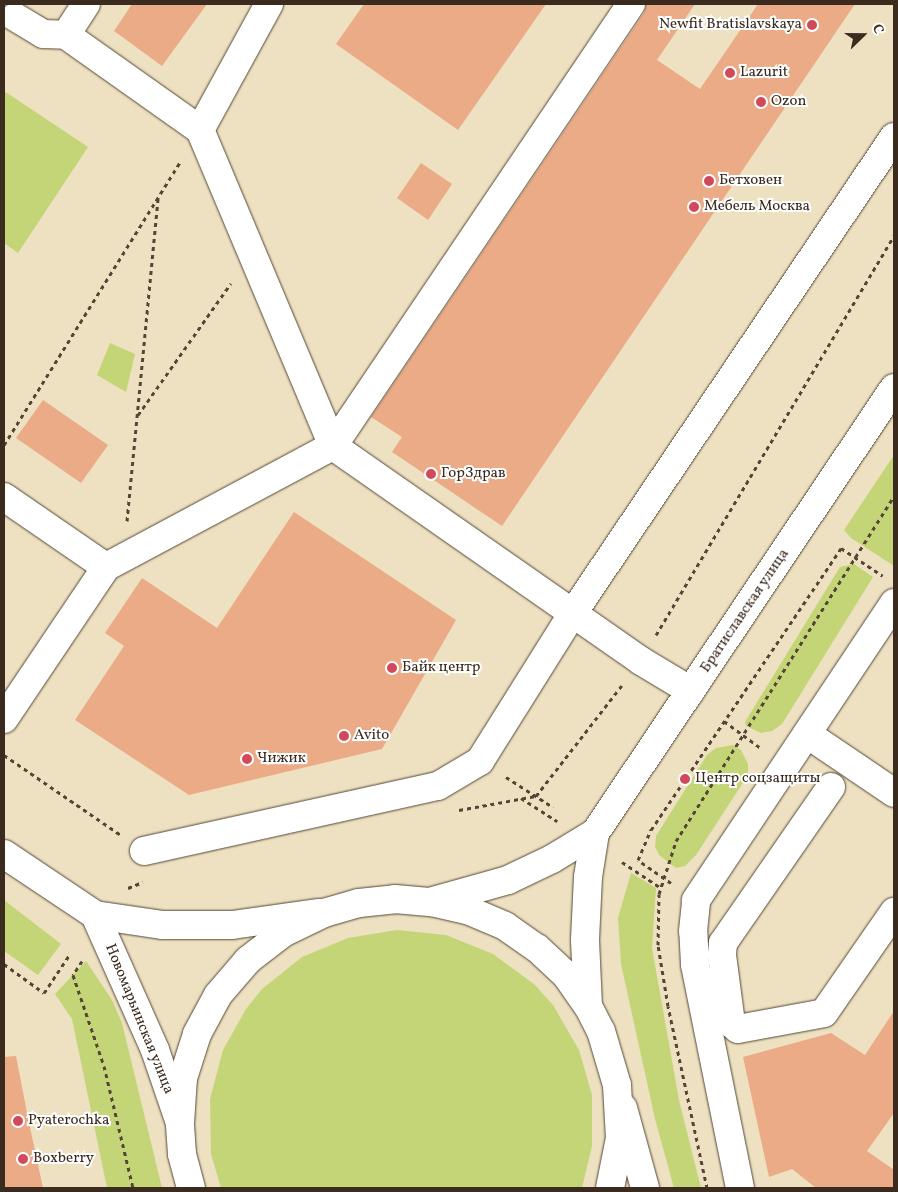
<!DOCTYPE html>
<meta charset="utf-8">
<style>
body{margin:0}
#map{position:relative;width:898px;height:1192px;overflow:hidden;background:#ede1c1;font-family:Vollkorn,serif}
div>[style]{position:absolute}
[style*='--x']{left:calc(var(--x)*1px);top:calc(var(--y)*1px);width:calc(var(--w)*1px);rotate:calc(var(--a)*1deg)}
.green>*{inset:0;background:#c3d577}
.building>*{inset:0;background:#ebab87}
.path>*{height:3px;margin-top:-1.5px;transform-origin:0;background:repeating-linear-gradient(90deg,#564536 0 4px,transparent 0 8px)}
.roads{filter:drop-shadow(0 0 1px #564536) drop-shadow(0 0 1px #564536)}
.minor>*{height:28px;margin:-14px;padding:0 14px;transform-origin:14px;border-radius:14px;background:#fff}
.major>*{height:28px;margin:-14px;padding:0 14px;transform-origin:14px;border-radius:14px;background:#fff}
.dots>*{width:14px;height:14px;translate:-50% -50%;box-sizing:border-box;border:2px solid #fff;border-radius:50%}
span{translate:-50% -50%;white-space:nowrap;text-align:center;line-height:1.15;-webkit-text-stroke:4px #fff;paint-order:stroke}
.poi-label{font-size:15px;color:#3b2a1e}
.right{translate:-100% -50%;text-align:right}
.left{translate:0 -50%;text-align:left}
.street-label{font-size:15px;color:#3b2a1e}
.frame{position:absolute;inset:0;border:5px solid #3b2a1e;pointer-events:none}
.north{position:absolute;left:838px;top:10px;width:50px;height:50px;-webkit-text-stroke:4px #fff;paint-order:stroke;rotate:68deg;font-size:14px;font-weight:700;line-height:20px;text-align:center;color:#3b2a1e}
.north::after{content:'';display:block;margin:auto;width:18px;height:22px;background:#3b2a1e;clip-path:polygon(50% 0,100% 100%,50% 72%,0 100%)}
</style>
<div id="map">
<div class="green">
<i style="clip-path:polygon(4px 91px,88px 147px,18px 253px,4px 243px)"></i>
<i style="clip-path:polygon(110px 343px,135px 354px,126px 392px,97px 375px)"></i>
<i style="clip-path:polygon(894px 455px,894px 566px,851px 538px,844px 530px)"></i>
<i style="clip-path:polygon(854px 564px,873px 577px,782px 724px,772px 731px,761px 733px,746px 726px,745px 722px,840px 567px)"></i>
<i style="clip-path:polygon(733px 745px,741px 750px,748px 764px,748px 775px,696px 855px,685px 866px,676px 868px,659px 855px,655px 847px,656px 836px,707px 755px,716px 748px)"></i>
<i style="clip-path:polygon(631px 873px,656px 888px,652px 948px,679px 1100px,701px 1188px,674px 1188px,655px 1119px,621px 964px,618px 918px)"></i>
<i style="clip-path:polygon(4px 900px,61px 944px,38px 975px,4px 951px)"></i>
<i style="clip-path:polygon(397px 930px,446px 935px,493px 954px,535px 985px,553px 1005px,579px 1050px,592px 1095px,592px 1146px,582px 1188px,221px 1188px,211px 1154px,210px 1099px,223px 1050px,246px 1009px,262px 989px,302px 957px,348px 938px)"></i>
<i style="clip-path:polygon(86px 961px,112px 1000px,122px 1023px,162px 1188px,107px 1188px,72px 1019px,55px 994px)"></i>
</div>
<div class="building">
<i style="clip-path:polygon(132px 4px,207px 4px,162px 66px,114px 31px)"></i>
<i style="clip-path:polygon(364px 4px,546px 4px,458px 130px,336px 44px)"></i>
<i style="clip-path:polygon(646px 4px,695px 4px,657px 60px,700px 89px,758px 4px,855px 4px,502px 526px,392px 452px,402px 437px,371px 417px,644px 13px)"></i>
<i style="clip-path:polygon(421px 163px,452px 184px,428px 220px,397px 198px)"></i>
<i style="clip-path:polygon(43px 400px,108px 445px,81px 483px,16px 438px)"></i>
<i style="clip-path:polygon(294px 512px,456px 620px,382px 749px,189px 795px,75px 720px,124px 646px,105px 633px,142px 578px,217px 628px)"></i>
<i style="clip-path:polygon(894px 1011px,894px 1113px,867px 1151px,894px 1170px,894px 1188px,816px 1188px,792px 1169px,769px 1177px,743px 1057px,831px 1033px,865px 1055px)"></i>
<i style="clip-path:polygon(16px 1056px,28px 1118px,43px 1188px,4px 1188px,4px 1057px)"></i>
</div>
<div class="path">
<i style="--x:138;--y:415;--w:161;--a:-54.8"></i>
<i style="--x:4;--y:445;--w:333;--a:-58.1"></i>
<i style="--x:127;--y:521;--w:324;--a:-84.5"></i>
<i style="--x:656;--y:635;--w:465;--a:-59.2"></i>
<i style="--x:724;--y:721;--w:47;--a:36.4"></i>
<i style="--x:4;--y:755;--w:142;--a:34.4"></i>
<i style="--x:506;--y:777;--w:56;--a:32.6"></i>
<i style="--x:521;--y:798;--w:43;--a:32.6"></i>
<i style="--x:459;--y:810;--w:78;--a:-10.3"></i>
<i style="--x:536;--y:796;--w:140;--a:-52.2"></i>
<i style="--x:622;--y:862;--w:47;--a:33.7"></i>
<i style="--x:671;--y:883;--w:40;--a:-145.1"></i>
<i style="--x:638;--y:860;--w:33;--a:-67"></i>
<i style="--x:651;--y:830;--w:340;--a:-56"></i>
<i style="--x:841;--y:548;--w:50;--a:33.7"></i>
<i style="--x:128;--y:888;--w:16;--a:-22"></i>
<i style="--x:82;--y:961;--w:17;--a:123"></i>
<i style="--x:73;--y:975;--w:96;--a:71.2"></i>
<i style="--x:104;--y:1066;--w:125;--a:76.6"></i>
<i style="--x:4;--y:964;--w:49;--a:35.9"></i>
<i style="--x:44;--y:993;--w:47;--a:-56.3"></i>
<i style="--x:707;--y:1188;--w:186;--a:-102.1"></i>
<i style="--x:668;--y:1006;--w:62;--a:-99.3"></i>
<i style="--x:658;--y:945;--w:51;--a:-88.9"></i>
<i style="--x:659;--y:894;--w:56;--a:-72.2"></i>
<i style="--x:676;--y:841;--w:408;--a:-57.7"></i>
</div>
<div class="roads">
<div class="minor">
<i style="--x:86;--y:4;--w:37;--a:123"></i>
<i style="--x:66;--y:35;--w:164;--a:35.3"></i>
<i style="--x:631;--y:4;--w:533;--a:123.99"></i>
<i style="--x:333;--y:446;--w:376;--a:34.9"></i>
<i style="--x:641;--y:661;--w:58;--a:31"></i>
<i style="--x:15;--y:17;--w:33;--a:31"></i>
<i style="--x:43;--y:34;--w:23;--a:2"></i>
<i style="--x:4;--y:497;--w:124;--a:34.5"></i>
<i style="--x:106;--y:567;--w:257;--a:-28.1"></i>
<i style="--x:333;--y:446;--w:343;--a:-112.8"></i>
<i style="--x:200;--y:130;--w:144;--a:-61.3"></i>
<i style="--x:4;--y:719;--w:183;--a:-56.1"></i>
<i style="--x:807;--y:734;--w:105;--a:34.1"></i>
<i style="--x:831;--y:787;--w:190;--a:124.7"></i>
<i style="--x:723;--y:943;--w:12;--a:95"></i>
<i style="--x:722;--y:955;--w:69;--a:82.5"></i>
<i style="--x:731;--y:1023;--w:9;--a:41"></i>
<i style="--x:738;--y:1029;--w:87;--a:-10.5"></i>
<i style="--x:824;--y:1013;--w:123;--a:-55.3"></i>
<i style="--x:144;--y:851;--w:301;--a:-12.5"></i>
<i style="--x:438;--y:786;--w:49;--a:-30.8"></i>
<i style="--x:480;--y:761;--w:175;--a:-57.9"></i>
<i style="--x:573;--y:613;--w:574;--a:-56.01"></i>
<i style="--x:4;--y:854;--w:110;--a:33.8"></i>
<i style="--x:95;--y:915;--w:69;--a:8.4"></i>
<i style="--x:163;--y:925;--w:69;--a:0"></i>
<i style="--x:232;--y:925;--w:88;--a:-7.9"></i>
<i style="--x:95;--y:915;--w:148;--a:66"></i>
<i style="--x:155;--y:1050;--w:77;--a:71.1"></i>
<i style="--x:623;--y:1108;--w:83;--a:74.6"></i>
<i style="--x:740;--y:1188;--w:228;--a:-101.4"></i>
<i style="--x:695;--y:964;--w:33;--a:-93"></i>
<i style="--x:693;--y:931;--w:31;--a:-84"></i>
<i style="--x:696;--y:900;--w:357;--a:-56.3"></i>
</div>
<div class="major">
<i style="--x:433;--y:901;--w:78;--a:-15.6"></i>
<i style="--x:508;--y:880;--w:49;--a:-25.5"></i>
<i style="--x:552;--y:859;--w:50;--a:-31.2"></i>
<i style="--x:588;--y:1006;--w:66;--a:-92.6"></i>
<i style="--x:585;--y:940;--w:63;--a:-87.3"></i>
<i style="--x:588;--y:877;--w:45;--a:-81"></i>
<i style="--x:595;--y:833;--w:536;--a:-56.1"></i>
<i style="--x:191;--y:1188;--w:35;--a:-105"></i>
<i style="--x:182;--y:1154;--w:31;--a:-94"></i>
<i style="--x:180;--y:1123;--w:45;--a:-86.2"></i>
<i style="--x:183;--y:1078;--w:46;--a:-72.3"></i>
<i style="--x:197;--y:1034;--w:44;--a:-61.7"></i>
<i style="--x:218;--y:995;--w:46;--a:-49.4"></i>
<i style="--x:248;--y:960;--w:44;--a:-37.6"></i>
<i style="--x:283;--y:933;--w:46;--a:-26"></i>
<i style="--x:324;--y:913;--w:36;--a:-16"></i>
<i style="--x:359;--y:903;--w:36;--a:-6"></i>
<i style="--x:395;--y:899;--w:37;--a:5"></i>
<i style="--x:432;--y:902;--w:39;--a:13"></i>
<i style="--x:470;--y:911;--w:38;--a:23"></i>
<i style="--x:505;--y:926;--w:39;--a:35"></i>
<i style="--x:537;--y:948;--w:40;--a:43"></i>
<i style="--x:566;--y:975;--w:38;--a:55"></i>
<i style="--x:588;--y:1006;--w:28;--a:63"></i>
<i style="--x:601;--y:1031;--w:56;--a:73.5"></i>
<i style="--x:617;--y:1085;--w:53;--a:86.8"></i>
<i style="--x:620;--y:1138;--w:51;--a:101.3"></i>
</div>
</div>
<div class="dots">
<i style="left:812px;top:25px;background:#d1495b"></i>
<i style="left:730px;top:73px;background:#d1495b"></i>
<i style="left:761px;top:102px;background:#d1495b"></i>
<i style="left:709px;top:181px;background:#d1495b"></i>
<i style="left:694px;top:207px;background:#d1495b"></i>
<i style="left:431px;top:474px;background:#d1495b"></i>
<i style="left:392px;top:668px;background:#d1495b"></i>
<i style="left:344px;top:736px;background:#d1495b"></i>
<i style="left:247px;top:759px;background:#d1495b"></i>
<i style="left:685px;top:779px;background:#d1495b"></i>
<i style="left:18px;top:1121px;background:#d1495b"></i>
<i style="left:23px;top:1159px;background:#d1495b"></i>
</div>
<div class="poi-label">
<span class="right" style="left:802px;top:25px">Newfit Bratislavskaya</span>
<span class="left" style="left:740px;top:73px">Lazurit</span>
<span class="left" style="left:771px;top:102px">Ozon</span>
<span class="left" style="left:719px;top:181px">Бетховен</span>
<span class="left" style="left:704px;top:207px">Мебель Москва</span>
<span class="left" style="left:441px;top:474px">ГорЗдрав</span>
<span class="left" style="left:402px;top:668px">Байк центр</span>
<span class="left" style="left:354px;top:736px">Avito</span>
<span class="left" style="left:257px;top:759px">Чижик</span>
<span class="left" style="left:695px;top:779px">Центр соцзащиты</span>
<span class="left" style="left:28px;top:1121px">Pyaterochka</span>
<span class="left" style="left:33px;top:1159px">Boxberry</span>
</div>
<div class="street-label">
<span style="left:745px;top:611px;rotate:-56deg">Братиславская улица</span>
<span style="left:139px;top:1019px;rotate:68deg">Новомарьинская улица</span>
</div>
<div class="frame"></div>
<div class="north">С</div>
</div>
